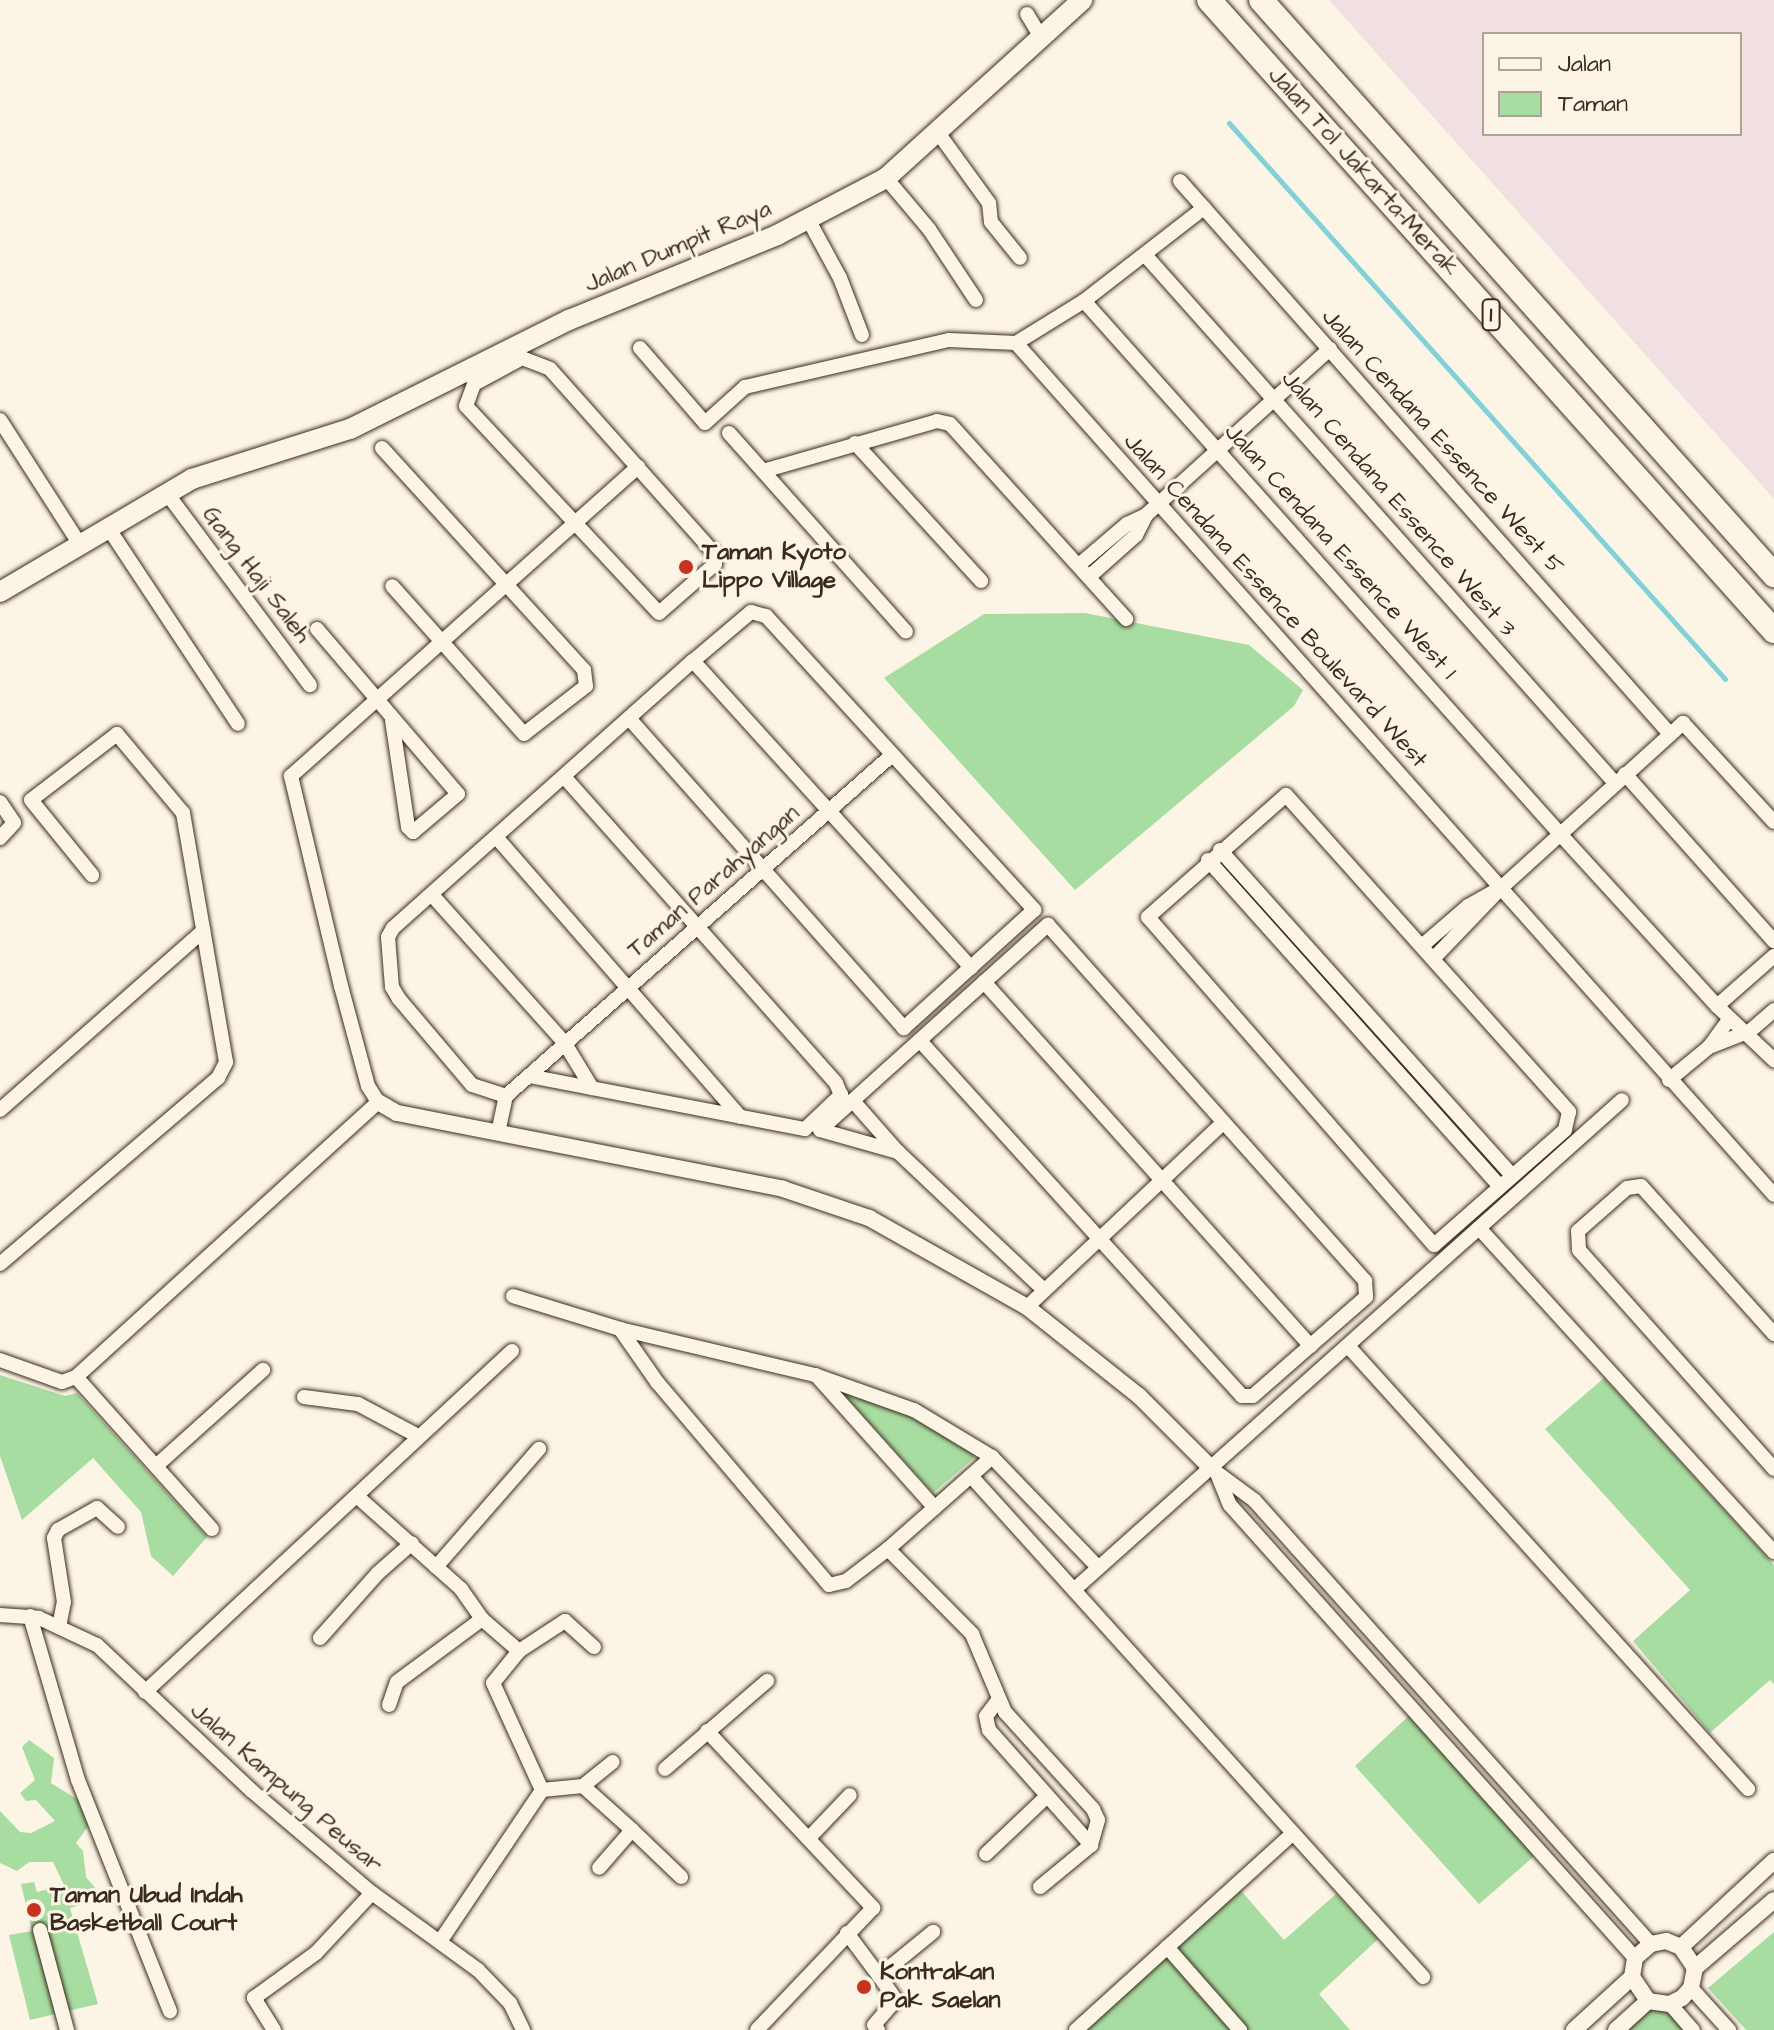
<!DOCTYPE html>
<meta charset="utf-8">
<style>
body{margin:0}
#map{position:relative;width:1774px;height:2030px;overflow:hidden;background:#fcf5e5;font-family:"Architects Daughter",sans-serif}
div>[style]{position:absolute}
[style*='--x']{left:calc(var(--x)*1px);top:calc(var(--y)*1px);width:calc(var(--w)*1px);rotate:calc(var(--a)*1deg)}
.built>*{inset:0;background:#f0e0e1}
.green>*{inset:0;background:#a7dda0}
.stream>*{height:5px;margin:-2.5px;padding:0 2.5px;transform-origin:2.5px;border-radius:2.5px;background:#81d2d8}
.roads{filter:drop-shadow(0 0 2px #3b2a1e) drop-shadow(0 0 2px #3b2a1e)}
.minor>*{height:14px;margin:-7px;padding:0 7px;transform-origin:7px;border-radius:7px;background:#fcf5e5}
.tertiary>*{height:16px;margin:-8px;padding:0 8px;transform-origin:8px;border-radius:8px;background:#fcf5e5}
.secondary>*{height:20px;margin:-10px;padding:0 10px;transform-origin:10px;border-radius:10px;background:#fcf5e5}
.motorway>*{height:24px;margin:-12px;padding:0 12px;transform-origin:12px;border-radius:12px;background:#fcf5e5}
.dots>*{width:22px;height:22px;translate:-50% -50%;box-sizing:border-box;border:4px solid #fcf5e5;border-radius:50%}
span{translate:-50% -50%;white-space:nowrap;text-align:center;line-height:1.15;-webkit-text-stroke:6px #fcf5e5;paint-order:stroke}
.shield-label span{padding:2px 6px;background:#fcf5e5;border:2px solid;border-radius:6px;-webkit-text-stroke-width:0}
.shield-label{font-size:22px;color:#3b2a1e;font-weight:700}
.street-label{font-size:24px;color:#3b2a1e}
.poi-label{font-size:24px;color:#3b2a1e;font-weight:700}
.left{translate:0 -50%;text-align:left}
.legend{position:absolute;left:1482px;top:32px;width:260px;height:104px;box-sizing:border-box;background:#fcf5e5;border:2px solid #afa495;margin:0;padding:10px 14px;list-style:none;font-size:24px;color:#3b2a1e}
.legend li{display:flex;align-items:center;gap:16px;height:40px}
.legend b{width:40px;border:2px solid #afa495}
</style>
<div id="map">
<div class="built">
<i style="clip-path:polygon(evenodd,1329px 0,1774px 0,1774px 499px,1329px 0,1740px 34px,1740px 134px,1484px 134px,1484px 34px,1740px 34px)"></i>
</div>
<div class="green">
<i style="clip-path:polygon(1085px 613px,1249px 645px,1303px 690px,1294px 706px,1075px 890px,884px 678px,984px 614px)"></i>
<i style="clip-path:polygon(0 1375px,65px 1396px,77px 1393px,207px 1537px,173px 1576px,151px 1556px,141px 1512px,93px 1458px,22px 1520px,0 1456px)"></i>
<i style="clip-path:polygon(1604px 1378px,1774px 1565px,1774px 1684px,1770px 1680px,1710px 1733px,1633px 1641px,1690px 1590px,1545px 1429px)"></i>
<i style="clip-path:polygon(840px 1390px,925px 1420px,974px 1451px,974px 1458px,933px 1493px)"></i>
<i style="clip-path:polygon(1414px 1711px,1540px 1851px,1479px 1904px,1355px 1766px)"></i>
<i style="clip-path:polygon(29px 1740px,54px 1758px,51px 1783px,80px 1801px,89px 1825px,76px 1843px,83px 1851px,86px 1877px,96px 1889px,83px 1904px,70px 1908px,98px 2004px,30px 2020px,9px 1935px,32px 1931px,21px 1884px,34px 1882px,37px 1892px,64px 1885px,53px 1862px,29px 1862px,17px 1871px,0 1863px,0 1811px,20px 1832px,31px 1833px,55px 1821px,36px 1800px,26px 1801px,20px 1793px,35px 1780px,22px 1747px)"></i>
<i style="clip-path:polygon(1236px 1885px,1284px 1940px,1336px 1894px,1378px 1939px,1319px 1994px,1350px 2030px,1076px 2030px)"></i>
<i style="clip-path:polygon(1774px 1932px,1774px 2030px,1746px 2030px,1708px 1988px)"></i>
<i style="clip-path:polygon(1648px 2001px,1670px 2004px,1693px 2030px,1616px 2030px)"></i>
</div>
<div class="stream">
<i style="--x:1229;--y:123;--w:745;--a:48.26"></i>
</div>
<div class="roads">
<div class="minor">
<i style="--x:1027;--y:14;--w:23;--a:59"></i>
<i style="--x:939;--y:134;--w:85;--a:54.1"></i>
<i style="--x:989;--y:203;--w:19;--a:84"></i>
<i style="--x:991;--y:222;--w:46;--a:51.1"></i>
<i style="--x:886;--y:178;--w:67;--a:49.9"></i>
<i style="--x:929;--y:229;--w:85;--a:56.5"></i>
<i style="--x:1180;--y:181;--w:739;--a:48.46"></i>
<i style="--x:808;--y:219;--w:67;--a:61.5"></i>
<i style="--x:840;--y:278;--w:61;--a:68.9"></i>
<i style="--x:1146;--y:256;--w:705;--a:48.33"></i>
<i style="--x:1084;--y:301;--w:715;--a:48.23"></i>
<i style="--x:1560;--y:834;--w:233;--a:47.6"></i>
<i style="--x:1717;--y:1006;--w:79;--a:43.5"></i>
<i style="--x:1016;--y:343;--w:1140;--a:48.34"></i>
<i style="--x:640;--y:348;--w:99;--a:49.1"></i>
<i style="--x:705;--y:423;--w:54;--a:-42"></i>
<i style="--x:745;--y:387;--w:209;--a:-13"></i>
<i style="--x:949;--y:340;--w:67;--a:2.6"></i>
<i style="--x:1016;--y:343;--w:80;--a:-31.7"></i>
<i style="--x:1084;--y:301;--w:152;--a:-37.8"></i>
<i style="--x:522;--y:358;--w:30;--a:21"></i>
<i style="--x:550;--y:369;--w:248;--a:48.3"></i>
<i style="--x:715;--y:554;--w:10;--a:90"></i>
<i style="--x:715;--y:564;--w:74;--a:138.8"></i>
<i style="--x:659;--y:613;--w:283;--a:-133"></i>
<i style="--x:466;--y:406;--w:23;--a:-70"></i>
<i style="--x:474;--y:384;--w:55;--a:-28.4"></i>
<i style="--x:0;--y:420;--w:146;--a:57.3"></i>
<i style="--x:729;--y:433;--w:266;--a:48.3"></i>
<i style="--x:855;--y:443;--w:187;--a:47.6"></i>
<i style="--x:382;--y:448;--w:300;--a:47.7"></i>
<i style="--x:584;--y:670;--w:16;--a:83"></i>
<i style="--x:586;--y:686;--w:78;--a:142.3"></i>
<i style="--x:524;--y:734;--w:198;--a:-131.7"></i>
<i style="--x:763;--y:471;--w:181;--a:-16"></i>
<i style="--x:937;--y:421;--w:13;--a:13"></i>
<i style="--x:950;--y:424;--w:263;--a:47.9"></i>
<i style="--x:166;--y:492;--w:241;--a:53.3"></i>
<i style="--x:107;--y:526;--w:237;--a:56.5"></i>
<i style="--x:1080;--y:564;--w:62;--a:-40.4"></i>
<i style="--x:1127;--y:524;--w:21;--a:-25"></i>
<i style="--x:1146;--y:515;--w:248;--a:-42.1"></i>
<i style="--x:1090;--y:576;--w:62;--a:-41.7"></i>
<i style="--x:1136;--y:535;--w:22;--a:-63"></i>
<i style="--x:317;--y:629;--w:217;--a:49.5"></i>
<i style="--x:458;--y:794;--w:59;--a:139.8"></i>
<i style="--x:413;--y:832;--w:7;--a:-135"></i>
<i style="--x:408;--y:827;--w:108;--a:-98.5"></i>
<i style="--x:693;--y:661;--w:414;--a:47.8"></i>
<i style="--x:1625;--y:774;--w:224;--a:48.3"></i>
<i style="--x:1286;--y:795;--w:425;--a:48.2"></i>
<i style="--x:1569;--y:1112;--w:18;--a:103"></i>
<i style="--x:1565;--y:1130;--w:174;--a:138.7"></i>
<i style="--x:1434;--y:1245;--w:435;--a:-131.1"></i>
<i style="--x:1148;--y:917;--w:184;--a:-41.5"></i>
<i style="--x:0;--y:802;--w:25;--a:56"></i>
<i style="--x:14;--y:823;--w:21;--a:133"></i>
<i style="--x:497;--y:838;--w:370;--a:48.9"></i>
<i style="--x:1220;--y:850;--w:438;--a:48.1"></i>
<i style="--x:1208;--y:860;--w:438;--a:48.2"></i>
<i style="--x:432;--y:895;--w:198;--a:48.1"></i>
<i style="--x:564;--y:1042;--w:54;--a:58.7"></i>
<i style="--x:1423;--y:945;--w:60;--a:-40.9"></i>
<i style="--x:1468;--y:906;--w:29;--a:-29"></i>
<i style="--x:1434;--y:958;--w:97;--a:-46.3"></i>
<i style="--x:1501;--y:888;--w:246;--a:-42.2"></i>
<i style="--x:1683;--y:723;--w:134;--a:47.4"></i>
<i style="--x:984;--y:982;--w:489;--a:48.1"></i>
<i style="--x:1717;--y:1006;--w:76;--a:-41.3"></i>
<i style="--x:1709;--y:1047;--w:44;--a:-21.3"></i>
<i style="--x:1750;--y:1031;--w:32;--a:-41"></i>
<i style="--x:529;--y:1076;--w:281;--a:10.9"></i>
<i style="--x:805;--y:1129;--w:50;--a:-43.4"></i>
<i style="--x:841;--y:1095;--w:13;--a:-113"></i>
<i style="--x:836;--y:1083;--w:409;--a:-131.6"></i>
<i style="--x:1669;--y:1080;--w:52;--a:-39.5"></i>
<i style="--x:1709;--y:1047;--w:34;--a:-54"></i>
<i style="--x:506;--y:1096;--w:36;--a:-162"></i>
<i style="--x:472;--y:1085;--w:113;--a:-130.3"></i>
<i style="--x:399;--y:999;--w:14;--a:-120"></i>
<i style="--x:392;--y:987;--w:50;--a:-94.6"></i>
<i style="--x:388;--y:937;--w:10;--a:-61"></i>
<i style="--x:393;--y:928;--w:402;--a:-41.7"></i>
<i style="--x:693;--y:661;--w:76;--a:-40.2"></i>
<i style="--x:751;--y:612;--w:16;--a:15"></i>
<i style="--x:766;--y:616;--w:398;--a:47.6"></i>
<i style="--x:1034;--y:910;--w:176;--a:137.8"></i>
<i style="--x:904;--y:1028;--w:414;--a:-131.6"></i>
<i style="--x:853;--y:1101;--w:68;--a:48.6"></i>
<i style="--x:898;--y:1152;--w:201;--a:43.4"></i>
<i style="--x:0;--y:1110;--w:271;--a:-41.4"></i>
<i style="--x:498;--y:1133;--w:38;--a:-78"></i>
<i style="--x:506;--y:1096;--w:515;--a:-41.46"></i>
<i style="--x:898;--y:1152;--w:81;--a:-164.2"></i>
<i style="--x:820;--y:1130;--w:307;--a:-42"></i>
<i style="--x:1048;--y:925;--w:477;--a:48.3"></i>
<i style="--x:1365;--y:1281;--w:16;--a:86"></i>
<i style="--x:1366;--y:1297;--w:150;--a:138.8"></i>
<i style="--x:1253;--y:1396;--w:11;--a:180"></i>
<i style="--x:1242;--y:1396;--w:479;--a:-132.2"></i>
<i style="--x:1479;--y:1228;--w:438;--a:47.7"></i>
<i style="--x:0;--y:1264;--w:287;--a:-40.5"></i>
<i style="--x:218;--y:1078;--w:18;--a:-63"></i>
<i style="--x:226;--y:1062;--w:253;--a:-99.8"></i>
<i style="--x:183;--y:813;--w:103;--a:-129.9"></i>
<i style="--x:117;--y:734;--w:108;--a:142.5"></i>
<i style="--x:31;--y:800;--w:97;--a:50.9"></i>
<i style="--x:513;--y:1296;--w:112;--a:17.1"></i>
<i style="--x:620;--y:1329;--w:200;--a:13.3"></i>
<i style="--x:815;--y:1375;--w:105;--a:19.5"></i>
<i style="--x:914;--y:1410;--w:91;--a:31.1"></i>
<i style="--x:992;--y:1457;--w:153;--a:46.1"></i>
<i style="--x:1027;--y:1307;--w:267;--a:-43.2"></i>
<i style="--x:620;--y:1329;--w:65;--a:55.1"></i>
<i style="--x:657;--y:1382;--w:266;--a:49.7"></i>
<i style="--x:829;--y:1585;--w:17;--a:-13"></i>
<i style="--x:846;--y:1581;--w:53;--a:-37.3"></i>
<i style="--x:888;--y:1549;--w:139;--a:-41.5"></i>
<i style="--x:1774;--y:1334;--w:199;--a:-131.9"></i>
<i style="--x:1641;--y:1186;--w:14;--a:172"></i>
<i style="--x:1627;--y:1188;--w:65;--a:138.7"></i>
<i style="--x:1578;--y:1231;--w:19;--a:87"></i>
<i style="--x:1579;--y:1250;--w:293;--a:48.3"></i>
<i style="--x:1348;--y:1346;--w:597;--a:47.92"></i>
<i style="--x:0;--y:1360;--w:66;--a:19.5"></i>
<i style="--x:62;--y:1382;--w:15;--a:-20"></i>
<i style="--x:76;--y:1377;--w:408;--a:-42.3"></i>
<i style="--x:378;--y:1102;--w:19;--a:-122"></i>
<i style="--x:368;--y:1086;--w:104;--a:-105.1"></i>
<i style="--x:341;--y:986;--w:216;--a:-103.4"></i>
<i style="--x:291;--y:776;--w:465;--a:-41.7"></i>
<i style="--x:816;--y:1375;--w:178;--a:48.2"></i>
<i style="--x:76;--y:1377;--w:204;--a:48.2"></i>
<i style="--x:304;--y:1397;--w:54;--a:7.4"></i>
<i style="--x:358;--y:1404;--w:68;--a:28.1"></i>
<i style="--x:156;--y:1466;--w:144;--a:-41.9"></i>
<i style="--x:1212;--y:1469;--w:52;--a:36.4"></i>
<i style="--x:1254;--y:1500;--w:596;--a:48.2"></i>
<i style="--x:971;--y:1476;--w:675;--a:47.94"></i>
<i style="--x:1218;--y:1476;--w:31;--a:68"></i>
<i style="--x:1230;--y:1505;--w:608;--a:48.2"></i>
<i style="--x:359;--y:1498;--w:137;--a:41.7"></i>
<i style="--x:461;--y:1589;--w:37;--a:55"></i>
<i style="--x:482;--y:1619;--w:49;--a:40.9"></i>
<i style="--x:519;--y:1651;--w:55;--a:-33.1"></i>
<i style="--x:565;--y:1621;--w:39;--a:42"></i>
<i style="--x:888;--y:1549;--w:120;--a:45.3"></i>
<i style="--x:972;--y:1634;--w:85;--a:67.1"></i>
<i style="--x:1005;--y:1712;--w:131;--a:47.8"></i>
<i style="--x:1093;--y:1809;--w:12;--a:66"></i>
<i style="--x:1098;--y:1820;--w:26;--a:106"></i>
<i style="--x:1091;--y:1845;--w:66;--a:140.5"></i>
<i style="--x:436;--y:1567;--w:157;--a:-48.9"></i>
<i style="--x:1076;--y:1588;--w:732;--a:-41.79"></i>
<i style="--x:0;--y:1615;--w:39;--a:4"></i>
<i style="--x:39;--y:1618;--w:64;--a:25"></i>
<i style="--x:97;--y:1645;--w:213;--a:43.3"></i>
<i style="--x:252;--y:1791;--w:157;--a:40.4"></i>
<i style="--x:372;--y:1893;--w:131;--a:36"></i>
<i style="--x:478;--y:1970;--w:46;--a:45.9"></i>
<i style="--x:510;--y:2003;--w:30;--a:64"></i>
<i style="--x:30;--y:1616;--w:171;--a:73.7"></i>
<i style="--x:78;--y:1780;--w:249;--a:68.3"></i>
<i style="--x:59;--y:1627;--w:25;--a:-79"></i>
<i style="--x:64;--y:1602;--w:65;--a:-98.9"></i>
<i style="--x:54;--y:1538;--w:9;--a:-63"></i>
<i style="--x:58;--y:1530;--w:45;--a:-29.4"></i>
<i style="--x:97;--y:1508;--w:28;--a:42"></i>
<i style="--x:320;--y:1638;--w:87;--a:-48.3"></i>
<i style="--x:378;--y:1573;--w:45;--a:-41.4"></i>
<i style="--x:519;--y:1651;--w:41;--a:129.1"></i>
<i style="--x:493;--y:1683;--w:118;--a:65.4"></i>
<i style="--x:145;--y:1692;--w:501;--a:-42.9"></i>
<i style="--x:999;--y:1699;--w:21;--a:127"></i>
<i style="--x:986;--y:1716;--w:14;--a:78"></i>
<i style="--x:989;--y:1730;--w:154;--a:48.4"></i>
<i style="--x:389;--y:1705;--w:24;--a:-71"></i>
<i style="--x:397;--y:1682;--w:106;--a:-36.5"></i>
<i style="--x:707;--y:1731;--w:243;--a:46.8"></i>
<i style="--x:873;--y:1908;--w:168;--a:133.6"></i>
<i style="--x:665;--y:1769;--w:135;--a:-40.8"></i>
<i style="--x:583;--y:1786;--w:38;--a:-39"></i>
<i style="--x:632;--y:1830;--w:68;--a:43.8"></i>
<i style="--x:809;--y:1838;--w:59;--a:-46.4"></i>
<i style="--x:986;--y:1854;--w:83;--a:-43.5"></i>
<i style="--x:40;--y:1930;--w:104;--a:74.9"></i>
<i style="--x:847;--y:1933;--w:54;--a:53.3"></i>
<i style="--x:441;--y:1940;--w:181;--a:-56"></i>
<i style="--x:542;--y:1790;--w:41;--a:-5.6"></i>
<i style="--x:583;--y:1786;--w:66;--a:41.9"></i>
<i style="--x:632;--y:1830;--w:50;--a:131"></i>
<i style="--x:1167;--y:1947;--w:111;--a:48.7"></i>
<i style="--x:1691;--y:1988;--w:57;--a:47.9"></i>
<i style="--x:1670;--y:2004;--w:35;--a:49"></i>
<i style="--x:274;--y:2030;--w:38;--a:-122"></i>
<i style="--x:254;--y:1998;--w:77;--a:-36"></i>
<i style="--x:316;--y:1953;--w:82;--a:-47"></i>
<i style="--x:878;--y:2030;--w:6;--a:-129"></i>
<i style="--x:874;--y:2025;--w:33;--a:-49"></i>
<i style="--x:896;--y:2000;--w:29;--a:-125"></i>
<i style="--x:879;--y:1976;--w:70;--a:-39.2"></i>
<i style="--x:1076;--y:2030;--w:293;--a:-42.2"></i>
</div>
<div class="tertiary">
<i style="--x:378;--y:1102;--w:22;--a:30"></i>
<i style="--x:397;--y:1113;--w:393;--a:11.1"></i>
<i style="--x:783;--y:1189;--w:91;--a:18.6"></i>
<i style="--x:869;--y:1218;--w:181;--a:29.4"></i>
<i style="--x:1027;--y:1307;--w:143;--a:38.5"></i>
<i style="--x:1139;--y:1396;--w:103;--a:45"></i>
<i style="--x:1681;--y:1947;--w:127;--a:-42.8"></i>
<i style="--x:1695;--y:1968;--w:25;--a:-124"></i>
<i style="--x:1681;--y:1947;--w:16;--a:-158"></i>
<i style="--x:1666;--y:1941;--w:15;--a:169"></i>
<i style="--x:1651;--y:1944;--w:21;--a:139"></i>
<i style="--x:1635;--y:1958;--w:19;--a:99"></i>
<i style="--x:1632;--y:1977;--w:29;--a:56"></i>
<i style="--x:1648;--y:2001;--w:22;--a:8"></i>
<i style="--x:1670;--y:2004;--w:13;--a:-27"></i>
<i style="--x:1682;--y:1998;--w:13;--a:-48"></i>
<i style="--x:1691;--y:1988;--w:20;--a:-79"></i>
<i style="--x:1695;--y:1968;--w:104;--a:-40.7"></i>
<i style="--x:1574;--y:2030;--w:79;--a:-42.4"></i>
<i style="--x:1616;--y:2030;--w:43;--a:-42.2"></i>
</div>
<div class="secondary">
<i style="--x:0;--y:592;--w:223;--a:-30.5"></i>
<i style="--x:192;--y:479;--w:166;--a:-17.6"></i>
<i style="--x:350;--y:429;--w:245;--a:-26.5"></i>
<i style="--x:569;--y:320;--w:225;--a:-22.2"></i>
<i style="--x:777;--y:235;--w:123;--a:-27.6"></i>
<i style="--x:886;--y:178;--w:265;--a:-42.2"></i>
</div>
<div class="motorway">
<i style="--x:1209;--y:0;--w:847;--a:48.16"></i>
<i style="--x:1261;--y:0;--w:771;--a:48.26"></i>
</div>
</div>
<div class="dots">
<i style="left:686px;top:567px;background:#c8321e"></i>
<i style="left:34px;top:1910px;background:#c8321e"></i>
<i style="left:864px;top:1987px;background:#c8321e"></i>
</div>
<div class="shield-label">
<span style="left:1491px;top:315px">1</span>
</div>
<div class="street-label">
<span style="left:1363px;top:172px;rotate:48deg">Jalan Tol Jakarta–Merak</span>
<span style="left:678px;top:247px;rotate:-23deg">Jalan Dumpit Raya</span>
<span style="left:1442px;top:442px;rotate:48deg">Jalan Cendana Essence West 5</span>
<span style="left:1398px;top:504px;rotate:49deg">Jalan Cendana Essence West 3</span>
<span style="left:1340px;top:552px;rotate:48deg">Jalan Cendana Essence West 1</span>
<span style="left:256px;top:575px;rotate:53deg">Gang Haji Saleh</span>
<span style="left:1275px;top:601px;rotate:48deg">Jalan Cendana Essence Boulevard West</span>
<span style="left:714px;top:882px;rotate:-41deg">Taman Parahyangan</span>
<span style="left:286px;top:1788px;rotate:41deg">Jalan Kampung Peusar</span>
</div>
<div class="poi-label">
<span class="left" style="left:702px;top:567px">Taman Kyoto<br>Lippo Village</span>
<span class="left" style="left:50px;top:1910px">Taman Ubud Indah<br>Basketball Court</span>
<span class="left" style="left:880px;top:1987px">Kontrakan<br>Pak Saelan</span>
</div>
<ul class="legend">
<li><b style="height:10px;background:#fcf5e5"></b>Jalan</li>
<li><b style="height:22px;background:#a7dda0"></b>Taman</li>
</ul>
</div>
